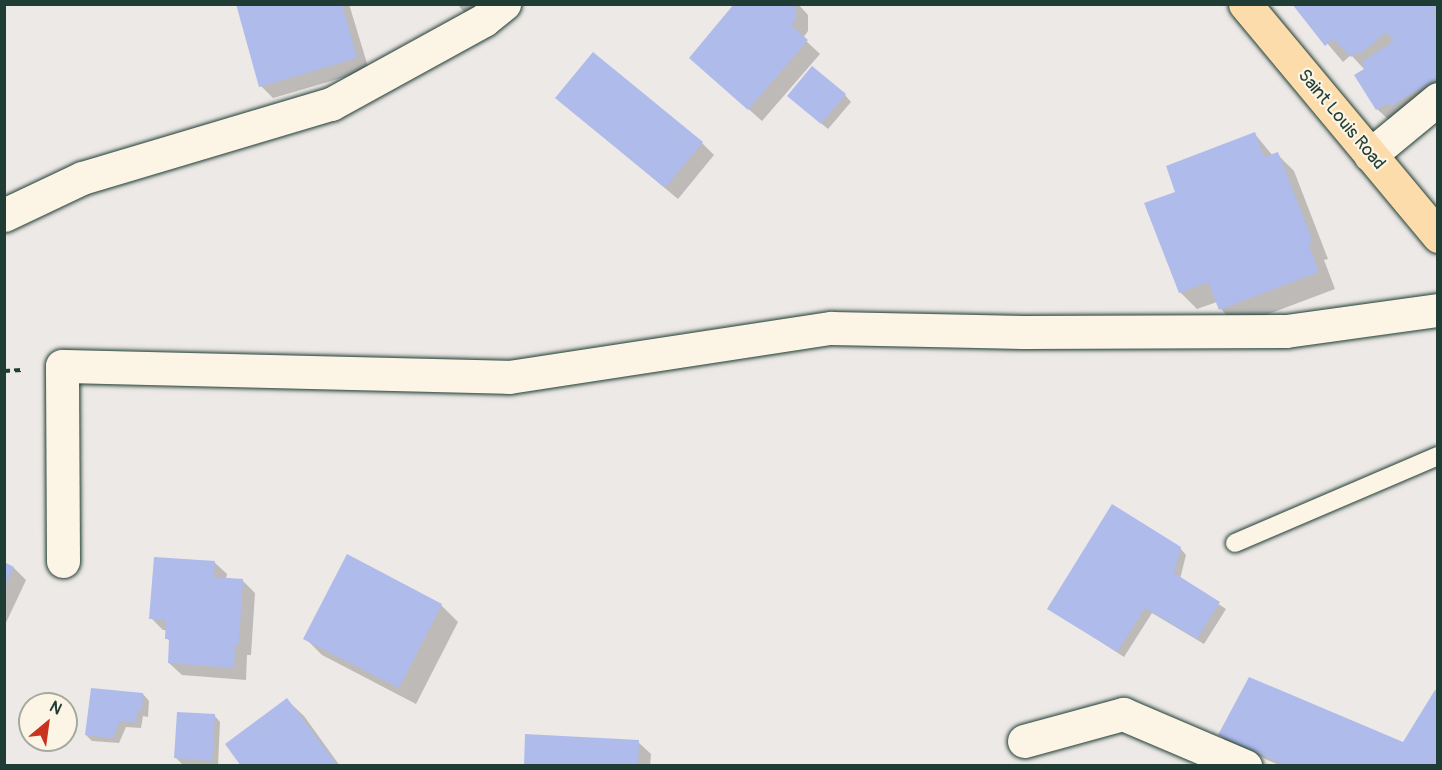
<!DOCTYPE html>
<style>
body{margin:0}
#map{position:relative;width:1442px;height:770px;overflow:hidden;background:#ede9e6;font-family:Pangolin,sans-serif}
div>[style]{position:absolute}
[style*='--x']{left:calc(var(--x)*1px);top:calc(var(--y)*1px);width:calc(var(--w)*1px);rotate:calc(var(--a)*1deg)}
.shadow>*{inset:0;background:#0003}
.building>*{inset:0;background:#afbbeb}
.path>*{height:4px;margin-top:-2px;transform-origin:0;background:repeating-linear-gradient(90deg,#1f3d34 0 6px,transparent 0 10.5px)}
.roads{filter:drop-shadow(0 0 2px #1f3d34) drop-shadow(0 0 2px #1f3d34)}
.service>*{height:18px;margin:-9px;padding:0 9px;transform-origin:9px;border-radius:9px;background:#fcf5e5}
.minor>*{height:33px;margin:-16.5px;padding:0 16.5px;transform-origin:16.5px;border-radius:16.5px;background:#fcf5e5}
.primary>*{height:33px;margin:-16.5px;padding:0 16.5px;transform-origin:16.5px;border-radius:16.5px;background:#fddcac}
span{translate:-50% -50%;white-space:nowrap;text-align:center;line-height:1.15;-webkit-text-stroke:4.5px #fcf5e5;paint-order:stroke}
.street-label{font-size:18px;color:#1f3d34}
.frame{position:absolute;inset:0;border:6px solid #1f3d34;pointer-events:none}
.north{position:absolute;left:18px;top:692px;width:60px;height:60px;box-sizing:border-box;background:#fcf5e5;border:2px solid #a4ab9e;border-radius:50%;rotate:29deg;font-size:16px;font-weight:700;line-height:24px;text-align:center;color:#1f3d34}
.north::after{content:'';display:block;margin:auto;width:21px;height:27px;background:#c8321e;clip-path:polygon(50% 0,100% 100%,50% 72%,0 100%)}
</style>
<div id="map">
<div class="shadow">
<i style="clip-path:polygon(242px 4px,349px 4px,369px 70px,273px 98px,261px 86px)"></i>
<i style="clip-path:polygon(457px 4px,498px 4px,468px 16px)"></i>
<i style="clip-path:polygon(736px 4px,798px 4px,808px 15px,808px 31px,803px 38px,820px 54px,762px 121px,691px 58px)"></i>
<i style="clip-path:polygon(1294px 4px,1438px 4px,1438px 97px,1390px 121px,1377px 109px,1365px 70px,1351px 55px,1343px 62px)"></i>
<i style="clip-path:polygon(845px 95px,851px 102px,828px 129px,796px 102px)"></i>
<i style="clip-path:polygon(557px 98px,702px 143px,714px 155px,678px 199px)"></i>
<i style="clip-path:polygon(1254px 133px,1273px 156px,1277px 154px,1294px 171px,1328px 259px,1324px 260px,1335px 289px,1237px 326px,1221px 309px,1217px 302px,1197px 309px,1180px 292px,1146px 204px,1177px 193px)"></i>
<i style="clip-path:polygon(1180px 548px,1186px 555px,1180px 579px,1226px 609px,1204px 644px,1152px 613px,1124px 657px,1049px 608px)"></i>
<i style="clip-path:polygon(214px 562px,227px 574px,226px 579px,242px 580px,255px 593px,251px 655px,247px 655px,246px 680px,182px 675px,169px 663px,171px 642px,166px 638px,167px 630px,163px 630px,151px 618px)"></i>
<i style="clip-path:polygon(4px 564px,14px 568px,26px 580px,4px 627px)"></i>
<i style="clip-path:polygon(441px 605px,458px 622px,416px 704px,322px 655px,305px 638px)"></i>
<i style="clip-path:polygon(143px 694px,149px 701px,148px 717px,143px 716px,141px 728px,126px 727px,119px 743px,92px 741px,86px 735px)"></i>
<i style="clip-path:polygon(287px 700px,304px 716px,340px 766px,243px 766px)"></i>
<i style="clip-path:polygon(214px 715px,220px 722px,218px 766px,182px 764px,176px 758px)"></i>
<i style="clip-path:polygon(1220px 735px,1404px 744px,1438px 766px,1281px 766px,1226px 741px)"></i>
<i style="clip-path:polygon(638px 742px,651px 754px,650px 766px,525px 766px)"></i>
</div>
<div class="building">
<i style="clip-path:polygon(236px 4px,342px 4px,357px 58px,259px 87px)"></i>
<i style="clip-path:polygon(734px 4px,796px 4px,796px 19px,791px 25px,808px 40px,748px 110px,689px 58px)"></i>
<i style="clip-path:polygon(1292px 4px,1438px 4px,1438px 10px,1429px 18px,1438px 13px,1436px 79px,1391px 106px,1388px 103px,1376px 110px,1354px 75px,1364px 69px,1362px 62px,1394px 41px,1386px 32px,1360px 54px,1357px 52px,1351px 57px,1333px 39px,1325px 46px)"></i>
<i style="clip-path:polygon(593px 52px,703px 142px,665px 188px,555px 98px)"></i>
<i style="clip-path:polygon(812px 66px,846px 94px,821px 124px,787px 96px)"></i>
<i style="clip-path:polygon(1255px 132px,1264px 157px,1278px 152px,1313px 242px,1308px 243px,1319px 272px,1219px 310px,1208px 282px,1179px 293px,1144px 203px,1175px 192px,1166px 166px)"></i>
<i style="clip-path:polygon(1112px 504px,1181px 547px,1174px 573px,1220px 602px,1197px 639px,1145px 608px,1117px 652px,1047px 609px)"></i>
<i style="clip-path:polygon(347px 554px,442px 604px,399px 688px,303px 639px)"></i>
<i style="clip-path:polygon(154px 557px,215px 561px,214px 577px,243px 579px,239px 643px,235px 643px,234px 668px,168px 663px,169px 639px,165px 639px,166px 619px,149px 619px)"></i>
<i style="clip-path:polygon(4px 562px,14px 567px,4px 588px)"></i>
<i style="clip-path:polygon(1249px 677px,1403px 742px,1435px 690px,1438px 692px,1438px 766px,1286px 766px,1218px 735px)"></i>
<i style="clip-path:polygon(91px 688px,143px 693px,142px 711px,137px 710px,136px 723px,120px 721px,113px 738px,85px 735px)"></i>
<i style="clip-path:polygon(287px 698px,338px 766px,241px 766px,225px 744px)"></i>
<i style="clip-path:polygon(177px 712px,215px 714px,212px 761px,174px 758px)"></i>
<i style="clip-path:polygon(525px 734px,639px 740px,638px 766px,524px 766px)"></i>
</div>
<div class="path">
<i style="--x:4;--y:371;--w:18;--a:-3"></i>
</div>
<div class="roads">
<div class="service">
<i style="--x:1235;--y:543;--w:221;--a:-23.2"></i>
</div>
<div class="minor">
<i style="--x:1370;--y:155;--w:88;--a:-39.5"></i>
<i style="--x:4;--y:215;--w:86;--a:-25.4"></i>
<i style="--x:82;--y:178;--w:260;--a:-16.6"></i>
<i style="--x:331;--y:104;--w:175;--a:-28.8"></i>
<i style="--x:484;--y:20;--w:26;--a:-39"></i>
<i style="--x:63;--y:561;--w:195;--a:-90.3"></i>
<i style="--x:62;--y:366;--w:447;--a:1.4"></i>
<i style="--x:509;--y:377;--w:326;--a:-8.7"></i>
<i style="--x:831;--y:328;--w:192;--a:1.2"></i>
<i style="--x:1023;--y:332;--w:263;--a:-0.2"></i>
<i style="--x:1286;--y:331;--w:153;--a:-7.9"></i>
<i style="--x:1024;--y:741;--w:103;--a:-15.3"></i>
<i style="--x:1123;--y:714;--w:133;--a:23.1"></i>
</div>
<div class="primary">
<i style="--x:1245;--y:4;--w:302;--a:50.2"></i>
</div>
</div>
<div class="street-label">
<span style="left:1341px;top:120px;rotate:50deg">Saint Louis Road</span>
</div>
<div class="frame"></div>
<div class="north">N</div>
</div>
